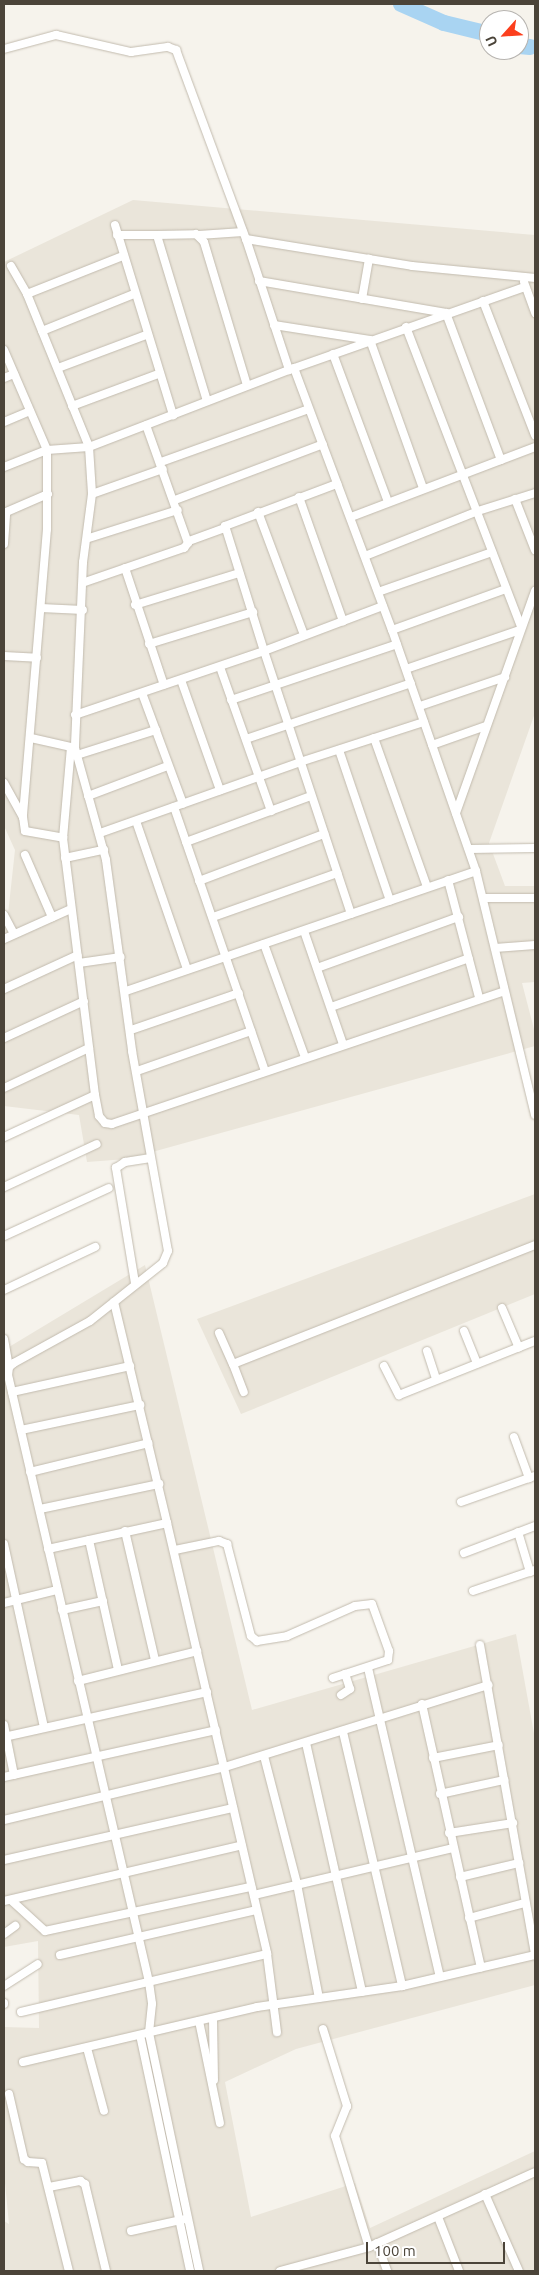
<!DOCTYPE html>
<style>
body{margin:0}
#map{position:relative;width:539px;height:2275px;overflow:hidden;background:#f6f3ec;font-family:Ubuntu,sans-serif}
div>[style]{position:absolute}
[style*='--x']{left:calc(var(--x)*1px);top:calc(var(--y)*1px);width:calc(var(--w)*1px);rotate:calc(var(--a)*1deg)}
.residential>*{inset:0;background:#eae5da}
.river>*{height:16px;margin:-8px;padding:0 8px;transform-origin:8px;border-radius:8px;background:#a9d4f2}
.roads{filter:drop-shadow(0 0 1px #c2bbae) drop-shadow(0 0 1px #c2bbae)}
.minor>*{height:8px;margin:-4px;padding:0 4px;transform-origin:4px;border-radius:4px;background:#fff}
span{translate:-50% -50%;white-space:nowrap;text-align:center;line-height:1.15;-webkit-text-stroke:4px #fff;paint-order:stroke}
.frame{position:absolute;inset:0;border:5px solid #4b4439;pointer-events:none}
.north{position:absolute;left:479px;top:10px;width:50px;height:50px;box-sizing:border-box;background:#fff;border:1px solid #b7b4b0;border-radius:50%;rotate:244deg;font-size:14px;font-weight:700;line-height:20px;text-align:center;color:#4b4439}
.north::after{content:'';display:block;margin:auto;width:18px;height:22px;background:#fc3f1d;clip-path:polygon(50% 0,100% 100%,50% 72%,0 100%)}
.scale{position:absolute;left:366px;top:2242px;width:139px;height:22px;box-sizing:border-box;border:2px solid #4b4439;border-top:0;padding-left:6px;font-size:15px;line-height:18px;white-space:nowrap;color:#4b4439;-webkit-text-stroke:4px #fff;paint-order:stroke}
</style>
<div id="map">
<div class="residential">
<i style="clip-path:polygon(133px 200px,535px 235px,535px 713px,489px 843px,505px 886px,535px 886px,535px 982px,522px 983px,535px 1033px,535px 1046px,127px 1159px,87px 1162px,79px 1115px,4px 1106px,4px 917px,8px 914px,15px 850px,4px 826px,4px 262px)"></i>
<i style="clip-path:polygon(535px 1194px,535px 1294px,241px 1414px,197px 1319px)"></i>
<i style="clip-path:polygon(145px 1265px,252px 1710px,516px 1634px,535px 1739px,535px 1985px,296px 2049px,225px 2082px,251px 2217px,355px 2183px,370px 2228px,535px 2151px,535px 2271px,4px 2271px,4px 2221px,9px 2224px,4px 2173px,4px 2027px,39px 2028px,38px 1941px,4px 1947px,4px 1350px)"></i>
</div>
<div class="river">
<i style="--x:401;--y:4;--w:47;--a:23.8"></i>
<i style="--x:444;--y:23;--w:46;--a:13.7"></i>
<i style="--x:519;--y:46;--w:11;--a:5"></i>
</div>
<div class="roads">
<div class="minor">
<i style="--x:4;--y:49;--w:54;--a:-15.1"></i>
<i style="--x:56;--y:35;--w:77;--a:12.8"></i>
<i style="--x:131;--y:52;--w:37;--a:-8"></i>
<i style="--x:168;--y:47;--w:9;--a:21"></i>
<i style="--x:176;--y:50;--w:202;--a:69.7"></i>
<i style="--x:246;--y:239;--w:138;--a:71.8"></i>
<i style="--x:289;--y:370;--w:250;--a:-19.4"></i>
<i style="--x:115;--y:225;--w:199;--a:73"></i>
<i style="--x:117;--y:235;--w:40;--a:0"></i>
<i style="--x:199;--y:235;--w:44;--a:-3.9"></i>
<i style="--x:246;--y:239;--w:168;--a:9.2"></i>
<i style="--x:412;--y:266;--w:124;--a:5.6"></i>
<i style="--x:11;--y:266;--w:32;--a:60"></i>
<i style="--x:27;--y:294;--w:165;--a:67.9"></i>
<i style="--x:89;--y:447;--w:214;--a:-21.1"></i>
<i style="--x:259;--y:281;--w:190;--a:9.7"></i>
<i style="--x:446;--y:313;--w:157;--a:69.5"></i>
<i style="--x:524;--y:282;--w:33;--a:70"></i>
<i style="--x:27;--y:294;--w:103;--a:-21.6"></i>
<i style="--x:362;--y:299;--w:41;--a:-80.1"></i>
<i style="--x:483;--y:301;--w:144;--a:68.8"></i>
<i style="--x:274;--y:325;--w:97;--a:8.9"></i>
<i style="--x:370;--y:340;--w:157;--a:70.3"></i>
<i style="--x:406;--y:327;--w:321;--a:69"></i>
<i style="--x:42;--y:331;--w:99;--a:-21.9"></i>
<i style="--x:4;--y:350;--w:109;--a:66.7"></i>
<i style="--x:47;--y:450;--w:79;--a:90"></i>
<i style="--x:47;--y:529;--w:289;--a:94.8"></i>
<i style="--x:333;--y:354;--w:158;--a:69.6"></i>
<i style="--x:58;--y:368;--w:94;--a:-20.6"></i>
<i style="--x:294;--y:368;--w:280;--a:69.5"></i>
<i style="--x:392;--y:630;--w:255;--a:70.8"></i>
<i style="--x:476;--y:871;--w:251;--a:76.4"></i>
<i style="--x:4;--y:378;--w:11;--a:-22"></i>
<i style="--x:207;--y:401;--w:173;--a:-106.8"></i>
<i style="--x:157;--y:235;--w:39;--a:-1"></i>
<i style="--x:196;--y:234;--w:11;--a:45"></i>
<i style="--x:204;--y:242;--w:149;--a:73.3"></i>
<i style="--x:72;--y:406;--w:92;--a:-20.4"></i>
<i style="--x:4;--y:422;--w:28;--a:-23"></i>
<i style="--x:161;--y:462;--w:157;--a:-19.7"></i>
<i style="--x:4;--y:467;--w:46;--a:-21.6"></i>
<i style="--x:47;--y:450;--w:42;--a:-4.1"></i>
<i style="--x:89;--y:447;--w:47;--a:86.3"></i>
<i style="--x:92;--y:494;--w:69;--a:97.5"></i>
<i style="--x:83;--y:562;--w:186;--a:92.5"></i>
<i style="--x:75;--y:748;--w:116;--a:74.5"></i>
<i style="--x:106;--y:860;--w:193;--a:82.2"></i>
<i style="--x:132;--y:1051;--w:203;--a:79.8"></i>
<i style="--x:168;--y:1251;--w:13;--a:113"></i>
<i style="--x:163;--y:1263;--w:93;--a:141.5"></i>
<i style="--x:90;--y:1321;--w:87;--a:151.1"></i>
<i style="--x:14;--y:1363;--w:6;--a:141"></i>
<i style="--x:9;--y:1367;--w:8;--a:97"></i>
<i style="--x:8;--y:1375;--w:623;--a:76.92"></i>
<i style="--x:149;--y:1982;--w:22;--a:82"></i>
<i style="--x:152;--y:2004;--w:29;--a:96"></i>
<i style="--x:149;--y:2033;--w:243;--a:78.1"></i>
<i style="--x:92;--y:494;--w:75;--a:-19.4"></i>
<i style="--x:299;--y:497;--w:132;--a:70.5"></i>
<i style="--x:515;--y:499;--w:55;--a:68.6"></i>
<i style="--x:175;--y:500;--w:158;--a:-20.7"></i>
<i style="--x:258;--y:512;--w:131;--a:69.5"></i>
<i style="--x:4;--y:513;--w:48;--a:-23.4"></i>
<i style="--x:351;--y:517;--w:197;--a:-20.8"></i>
<i style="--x:89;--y:538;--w:93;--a:-17.5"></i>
<i style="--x:189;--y:541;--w:38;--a:-20"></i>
<i style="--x:4;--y:544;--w:32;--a:-86"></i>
<i style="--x:365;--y:556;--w:122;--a:-21.7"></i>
<i style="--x:478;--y:511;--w:60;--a:-17.5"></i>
<i style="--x:125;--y:568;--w:123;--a:71.6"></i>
<i style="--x:85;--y:582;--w:105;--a:-19"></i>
<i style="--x:184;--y:548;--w:6;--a:-51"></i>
<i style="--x:188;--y:543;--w:125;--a:-109.6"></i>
<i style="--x:378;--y:592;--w:121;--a:-19.3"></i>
<i style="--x:135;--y:605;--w:109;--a:-17.1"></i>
<i style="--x:41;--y:608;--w:42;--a:2.7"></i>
<i style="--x:392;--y:630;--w:121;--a:-19.8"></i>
<i style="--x:149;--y:644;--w:109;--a:-17.1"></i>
<i style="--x:4;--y:656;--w:33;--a:3"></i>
<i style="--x:220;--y:667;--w:153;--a:70.5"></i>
<i style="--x:406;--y:669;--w:120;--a:-18.9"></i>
<i style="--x:181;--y:680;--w:117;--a:70.5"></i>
<i style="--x:142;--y:693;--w:118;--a:69.7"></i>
<i style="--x:231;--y:700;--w:175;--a:-18.6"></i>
<i style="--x:420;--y:706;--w:90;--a:-18.8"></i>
<i style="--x:75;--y:715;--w:200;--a:-18.7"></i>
<i style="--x:264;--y:651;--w:131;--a:-107.3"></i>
<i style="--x:225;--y:526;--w:120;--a:-20.6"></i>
<i style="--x:31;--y:738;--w:45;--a:12.8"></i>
<i style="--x:374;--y:738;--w:158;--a:70.4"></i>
<i style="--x:246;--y:739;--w:174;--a:-18.7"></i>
<i style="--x:432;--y:745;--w:57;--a:-19.4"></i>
<i style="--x:71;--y:747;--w:91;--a:95"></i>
<i style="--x:63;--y:838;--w:259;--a:82.9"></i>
<i style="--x:95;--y:1095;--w:21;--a:79"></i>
<i style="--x:99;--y:1116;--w:9;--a:49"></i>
<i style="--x:105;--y:1123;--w:7;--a:8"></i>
<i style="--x:112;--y:1124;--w:414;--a:-18.7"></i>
<i style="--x:339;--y:750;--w:159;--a:71.3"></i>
<i style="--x:77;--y:755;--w:83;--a:-17.6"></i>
<i style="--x:4;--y:783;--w:39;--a:61"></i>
<i style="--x:23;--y:817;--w:14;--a:82"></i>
<i style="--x:25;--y:831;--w:39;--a:10"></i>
<i style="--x:88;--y:796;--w:85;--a:-20.6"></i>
<i style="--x:174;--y:807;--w:279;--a:71"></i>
<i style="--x:456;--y:813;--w:236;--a:-70.4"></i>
<i style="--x:136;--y:821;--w:157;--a:71"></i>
<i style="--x:100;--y:833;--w:212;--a:-19.5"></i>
<i style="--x:300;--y:762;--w:130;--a:-17.9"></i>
<i style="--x:186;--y:842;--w:133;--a:-20.2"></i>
<i style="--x:469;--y:849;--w:66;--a:-0.9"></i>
<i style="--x:25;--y:855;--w:68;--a:66.5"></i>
<i style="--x:65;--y:858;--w:40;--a:-12"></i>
<i style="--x:448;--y:880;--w:121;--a:75.2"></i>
<i style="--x:199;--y:881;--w:134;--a:-20.6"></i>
<i style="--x:485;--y:898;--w:50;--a:0"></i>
<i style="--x:351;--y:914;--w:277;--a:-108.3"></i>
<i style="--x:264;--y:651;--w:127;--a:-20.7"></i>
<i style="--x:4;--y:915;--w:21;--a:62"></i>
<i style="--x:213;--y:917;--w:132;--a:-19.5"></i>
<i style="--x:304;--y:931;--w:120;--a:71"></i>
<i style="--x:4;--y:939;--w:73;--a:-24.1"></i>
<i style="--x:264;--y:944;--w:120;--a:70.1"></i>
<i style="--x:495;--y:948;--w:40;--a:-4.3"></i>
<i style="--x:79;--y:963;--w:42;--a:-8.1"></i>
<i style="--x:317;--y:968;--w:151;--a:-19.8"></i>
<i style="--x:4;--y:989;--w:81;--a:-24.7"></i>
<i style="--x:126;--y:991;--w:370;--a:-18.9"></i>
<i style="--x:331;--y:1007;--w:146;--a:-19.5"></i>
<i style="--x:131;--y:1030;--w:114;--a:-18.9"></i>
<i style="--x:4;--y:1038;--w:88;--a:-24.8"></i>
<i style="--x:137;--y:1071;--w:121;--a:-19.3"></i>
<i style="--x:4;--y:1088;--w:94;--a:-25.2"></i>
<i style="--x:4;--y:1137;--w:100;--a:-24.8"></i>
<i style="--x:4;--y:1187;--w:102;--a:-24.8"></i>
<i style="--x:4;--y:1236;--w:115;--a:-24.6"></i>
<i style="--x:135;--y:1283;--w:117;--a:-99.4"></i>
<i style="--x:116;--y:1168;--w:11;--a:-34"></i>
<i style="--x:125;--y:1162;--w:26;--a:-9"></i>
<i style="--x:4;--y:1290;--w:101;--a:-25.3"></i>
<i style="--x:114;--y:1302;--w:227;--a:76.5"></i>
<i style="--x:502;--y:1308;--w:43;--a:67"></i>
<i style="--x:464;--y:1331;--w:35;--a:68"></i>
<i style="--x:219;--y:1333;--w:34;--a:66"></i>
<i style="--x:233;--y:1364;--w:325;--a:-21.5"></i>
<i style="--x:4;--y:1339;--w:28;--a:80"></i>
<i style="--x:427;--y:1351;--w:29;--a:72"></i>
<i style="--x:233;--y:1364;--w:30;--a:69"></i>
<i style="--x:384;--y:1366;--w:33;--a:63"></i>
<i style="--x:399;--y:1395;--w:146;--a:-21.7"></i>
<i style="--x:12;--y:1392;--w:121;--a:-12.4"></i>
<i style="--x:21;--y:1430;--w:122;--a:-11.9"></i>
<i style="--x:514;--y:1437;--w:44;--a:69.9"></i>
<i style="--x:30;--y:1472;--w:122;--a:-13.7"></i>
<i style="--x:461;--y:1502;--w:78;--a:-19.4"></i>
<i style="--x:40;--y:1509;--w:122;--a:-11.9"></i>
<i style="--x:125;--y:1531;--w:132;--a:76.9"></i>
<i style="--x:518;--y:1532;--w:42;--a:73.3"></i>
<i style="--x:89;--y:1540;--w:133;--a:77.4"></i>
<i style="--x:4;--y:1544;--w:187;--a:77.7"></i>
<i style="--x:48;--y:1549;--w:122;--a:-12.3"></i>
<i style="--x:167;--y:1523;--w:442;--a:76.9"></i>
<i style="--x:267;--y:1954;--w:79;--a:82.7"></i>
<i style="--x:175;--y:1550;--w:45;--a:-11.6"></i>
<i style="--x:219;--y:1541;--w:9;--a:21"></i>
<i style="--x:227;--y:1544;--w:95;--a:75.4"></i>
<i style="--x:251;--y:1636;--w:8;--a:40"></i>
<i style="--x:257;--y:1641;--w:30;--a:-9"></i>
<i style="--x:287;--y:1636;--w:74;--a:-23.8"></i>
<i style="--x:355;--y:1606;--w:17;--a:-7"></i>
<i style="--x:372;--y:1604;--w:50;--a:70.1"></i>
<i style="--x:389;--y:1651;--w:9;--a:96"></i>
<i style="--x:388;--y:1660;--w:58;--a:161.9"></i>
<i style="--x:464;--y:1553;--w:76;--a:-20.8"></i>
<i style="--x:473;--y:1591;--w:65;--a:-18.7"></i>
<i style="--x:4;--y:1603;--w:55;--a:-13.8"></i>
<i style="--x:62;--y:1610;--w:42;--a:-12.4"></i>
<i style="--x:480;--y:1645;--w:315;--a:79.9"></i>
<i style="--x:368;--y:1668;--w:317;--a:76.9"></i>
<i style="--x:78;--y:1681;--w:123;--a:-14.1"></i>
<i style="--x:341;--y:1695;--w:11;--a:-34"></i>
<i style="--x:350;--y:1689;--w:16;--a:-108"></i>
<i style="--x:422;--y:1704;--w:270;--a:77.4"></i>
<i style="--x:4;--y:1725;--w:51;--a:78.7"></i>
<i style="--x:343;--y:1732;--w:261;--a:76.9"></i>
<i style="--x:4;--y:1737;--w:208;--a:-12.5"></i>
<i style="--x:306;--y:1743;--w:255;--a:77.3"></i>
<i style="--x:264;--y:1756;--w:132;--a:75.5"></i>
<i style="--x:297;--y:1884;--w:116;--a:79.1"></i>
<i style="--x:433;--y:1758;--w:67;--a:-11.1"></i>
<i style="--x:4;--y:1777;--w:217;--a:-12.5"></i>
<i style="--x:440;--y:1794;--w:66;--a:-12.3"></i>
<i style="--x:4;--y:1820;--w:227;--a:-13.5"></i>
<i style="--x:225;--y:1767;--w:276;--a:-17.3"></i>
<i style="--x:449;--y:1833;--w:65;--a:-8.9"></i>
<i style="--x:4;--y:1860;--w:235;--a:-12.8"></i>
<i style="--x:460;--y:1877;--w:61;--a:-13.3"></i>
<i style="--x:254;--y:1895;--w:204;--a:-13.3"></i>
<i style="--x:11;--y:1900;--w:46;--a:42.4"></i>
<i style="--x:45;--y:1931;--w:211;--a:-12.1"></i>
<i style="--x:4;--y:1901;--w:244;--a:-13.2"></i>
<i style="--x:469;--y:1918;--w:58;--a:-15"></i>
<i style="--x:4;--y:1934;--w:14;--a:-36"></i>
<i style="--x:60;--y:1955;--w:201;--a:-12.9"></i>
<i style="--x:4;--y:1986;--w:40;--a:-32.9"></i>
<i style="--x:4;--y:2003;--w:1;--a:90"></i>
<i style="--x:21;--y:2012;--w:253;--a:-13.3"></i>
<i style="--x:213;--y:2018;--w:62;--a:89.1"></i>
<i style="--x:199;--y:2021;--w:104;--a:78.4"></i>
<i style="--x:323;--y:2029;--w:81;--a:72.7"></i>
<i style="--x:347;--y:2106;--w:32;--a:112"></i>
<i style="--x:335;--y:2136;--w:116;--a:73"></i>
<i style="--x:140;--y:2035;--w:241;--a:78"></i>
<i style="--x:87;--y:2048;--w:65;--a:74.9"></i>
<i style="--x:23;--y:2062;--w:240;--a:-13.2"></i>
<i style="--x:257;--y:2007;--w:147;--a:-8.2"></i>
<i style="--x:402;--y:1986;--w:137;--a:-13.1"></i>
<i style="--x:9;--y:2094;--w:67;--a:77"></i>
<i style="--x:24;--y:2159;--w:5;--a:37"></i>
<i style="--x:28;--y:2162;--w:14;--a:4"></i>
<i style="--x:42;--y:2163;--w:111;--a:76"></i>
<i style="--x:49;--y:2187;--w:32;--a:-11"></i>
<i style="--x:80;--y:2181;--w:6;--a:31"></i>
<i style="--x:85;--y:2184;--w:89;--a:76.4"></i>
<i style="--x:485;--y:2194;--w:84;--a:66.2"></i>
<i style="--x:438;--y:2217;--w:58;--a:68.7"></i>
<i style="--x:131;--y:2231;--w:55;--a:-12.5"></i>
<i style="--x:377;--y:2243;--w:30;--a:70"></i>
<i style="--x:280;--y:2271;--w:92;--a:-15.1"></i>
<i style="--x:369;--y:2247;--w:182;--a:-24.3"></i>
</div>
</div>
<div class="frame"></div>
<div class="north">U</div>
<div class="scale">100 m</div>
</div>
